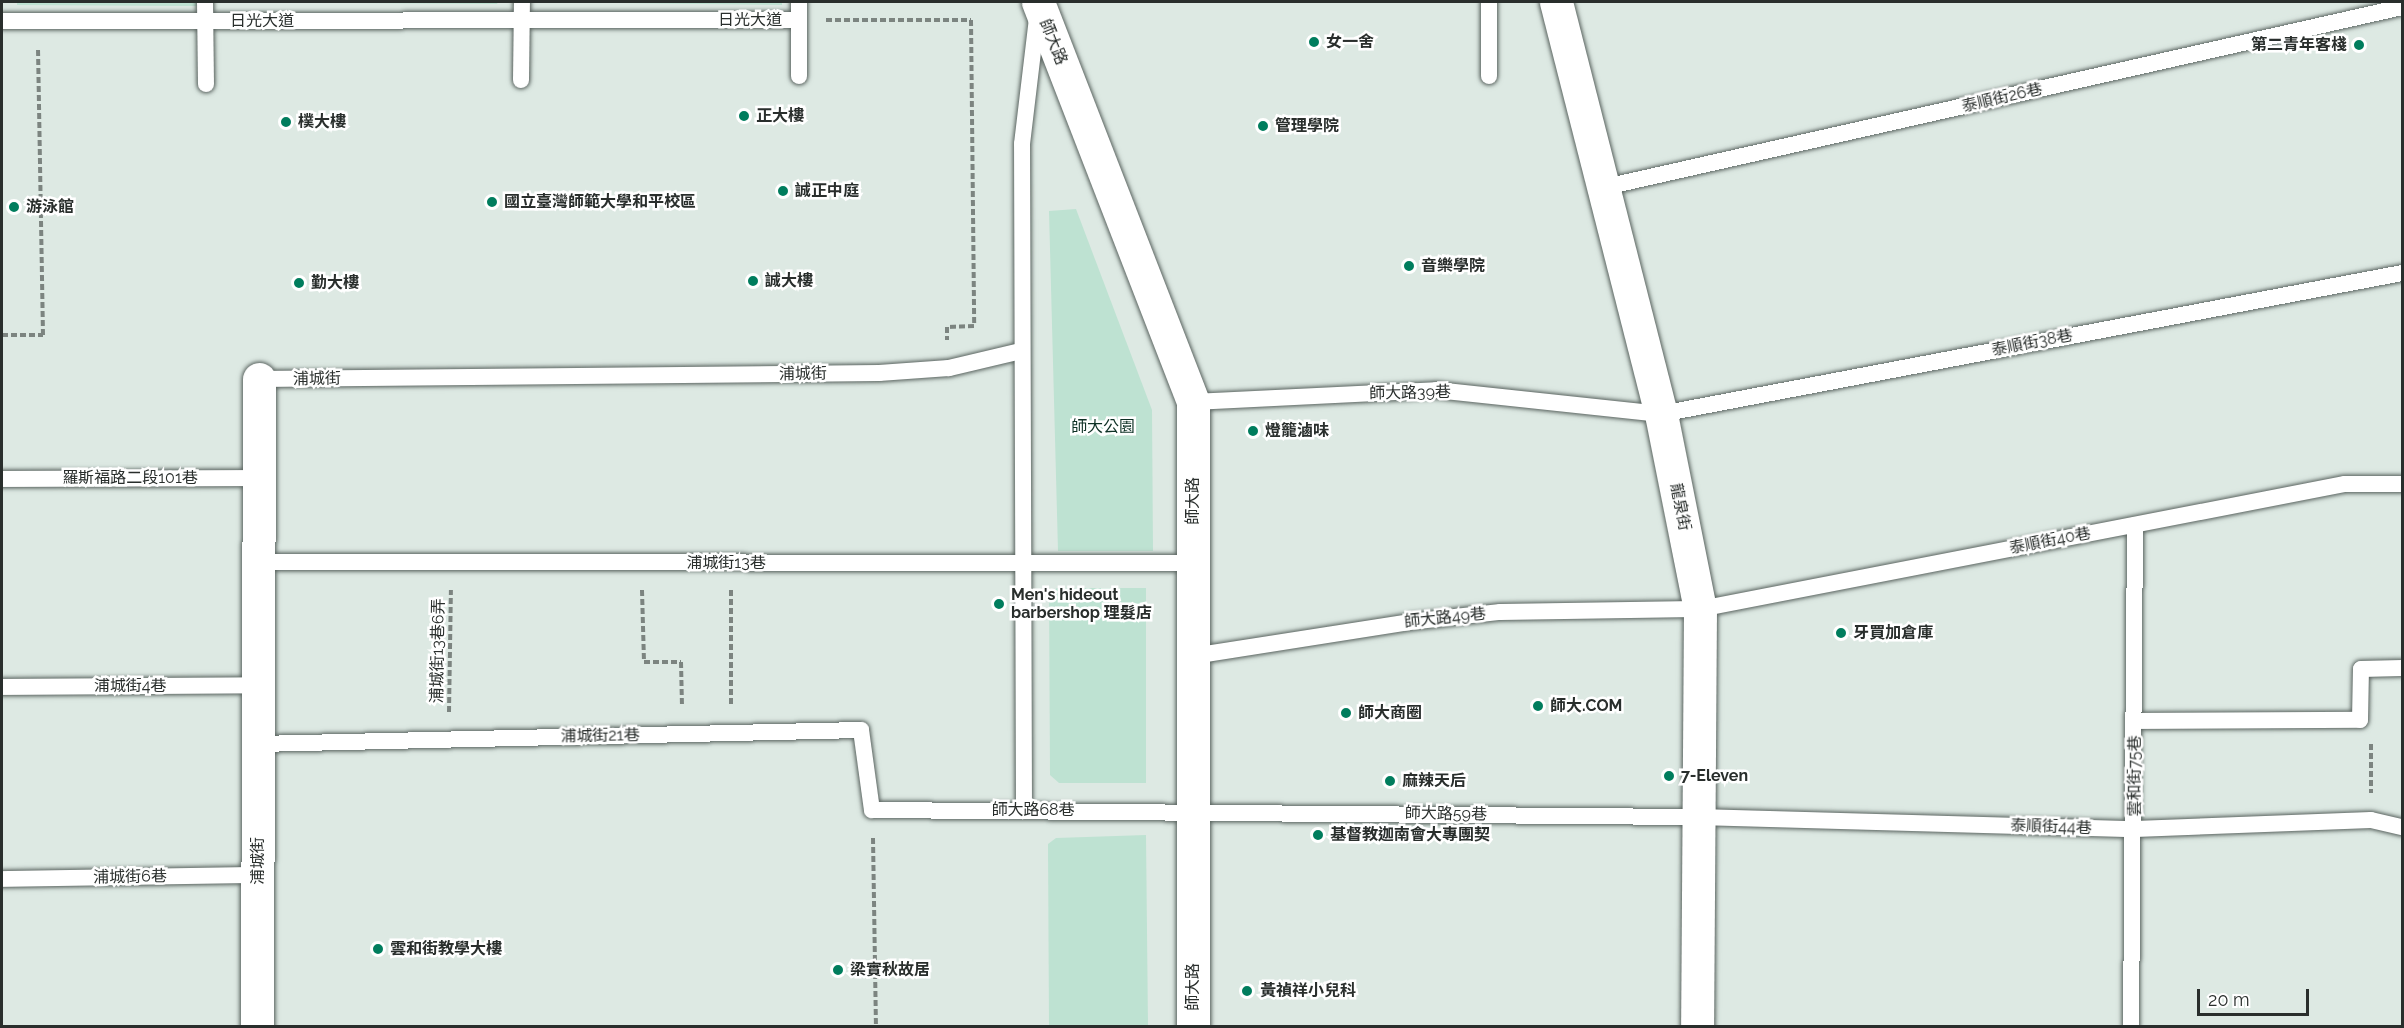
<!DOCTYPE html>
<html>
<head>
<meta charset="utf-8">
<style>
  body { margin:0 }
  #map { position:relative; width:2404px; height:1028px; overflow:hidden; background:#dde9e3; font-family:Raleway,"Noto Sans TC",sans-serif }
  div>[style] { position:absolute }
  .green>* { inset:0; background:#bee2d2 }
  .path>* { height:4px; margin-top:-2px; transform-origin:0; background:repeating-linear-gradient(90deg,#7c8480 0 6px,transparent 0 9px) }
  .roads { filter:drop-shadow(0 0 2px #5a6460) drop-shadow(0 0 2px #5a6460) }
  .lane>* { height:16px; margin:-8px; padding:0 8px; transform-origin:8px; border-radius:8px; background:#fff }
  .street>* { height:33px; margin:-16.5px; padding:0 16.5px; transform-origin:16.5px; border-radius:16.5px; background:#fff }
  .secondary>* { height:33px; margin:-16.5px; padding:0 16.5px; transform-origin:16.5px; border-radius:16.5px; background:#fff }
  .dots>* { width:16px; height:16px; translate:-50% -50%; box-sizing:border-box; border:3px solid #fff; border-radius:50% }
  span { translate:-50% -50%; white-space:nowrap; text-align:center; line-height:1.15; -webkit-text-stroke:5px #fff; paint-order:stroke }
  .street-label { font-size:16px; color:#292e2c }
  .poi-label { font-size:16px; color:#292e2c; font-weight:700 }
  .left { translate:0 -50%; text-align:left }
  .right { translate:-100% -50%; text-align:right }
  .park-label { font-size:16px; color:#0e3125 }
  .frame { position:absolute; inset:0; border:3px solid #292e2c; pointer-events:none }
  .scale { position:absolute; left:2197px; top:989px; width:112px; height:27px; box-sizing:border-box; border:3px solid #292e2c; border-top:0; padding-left:8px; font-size:18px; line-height:21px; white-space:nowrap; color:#292e2c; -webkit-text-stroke:4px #fff; paint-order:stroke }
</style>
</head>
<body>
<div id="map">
  <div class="green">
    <i style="clip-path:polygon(17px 2px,197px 2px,197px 6px,17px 5px)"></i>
    <i style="clip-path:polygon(223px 2px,498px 2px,497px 4px)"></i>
    <i style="clip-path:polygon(538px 2px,782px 2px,782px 5px)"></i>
    <i style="clip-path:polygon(1076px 209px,1152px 410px,1153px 551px,1058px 551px,1049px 211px)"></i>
    <i style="clip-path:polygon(1057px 588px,1146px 588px,1146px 783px,1059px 783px,1050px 775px,1049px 594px)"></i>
    <i style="clip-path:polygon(1146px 835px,1148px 1026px,1049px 1026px,1048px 844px,1056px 838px)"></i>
  </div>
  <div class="path">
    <i style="left:826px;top:20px;width:145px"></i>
    <i style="left:971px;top:20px;width:306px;rotate:89.4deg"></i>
    <i style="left:974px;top:326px;width:27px;rotate:178deg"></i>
    <i style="left:947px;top:327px;width:13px;rotate:90deg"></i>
    <i style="left:2px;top:335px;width:41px"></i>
    <i style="left:43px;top:335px;width:286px;rotate:-91deg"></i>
    <i style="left:642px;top:590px;width:72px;rotate:88.4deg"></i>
    <i style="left:644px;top:662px;width:37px"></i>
    <i style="left:681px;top:662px;width:45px;rotate:88.7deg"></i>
    <i style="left:731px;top:590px;width:116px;rotate:90deg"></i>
    <i style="left:449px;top:712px;width:122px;rotate:-89.1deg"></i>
    <i style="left:2371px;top:744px;width:49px;rotate:90deg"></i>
    <i style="left:873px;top:838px;width:188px;rotate:89.1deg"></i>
  </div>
  <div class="roads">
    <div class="lane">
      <i style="left:205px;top:2px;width:82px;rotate:89.3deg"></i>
      <i style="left:799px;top:2px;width:74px;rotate:90deg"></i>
      <i style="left:1489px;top:2px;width:74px;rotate:90deg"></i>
      <i style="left:2px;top:21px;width:797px;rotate:-0.07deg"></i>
      <i style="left:521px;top:80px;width:78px;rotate:-89.3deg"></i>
      <i style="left:1601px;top:188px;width:821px;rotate:-12.73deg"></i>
      <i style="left:259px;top:379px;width:620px;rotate:-0.55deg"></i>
      <i style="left:879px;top:373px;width:70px;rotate:-4.1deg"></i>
      <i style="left:949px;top:368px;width:74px;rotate:-13.3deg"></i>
      <i style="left:1193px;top:402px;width:243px;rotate:-2.8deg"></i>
      <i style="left:1436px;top:390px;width:226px;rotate:6.1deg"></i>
      <i style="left:1661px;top:414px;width:754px;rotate:-10.77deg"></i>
      <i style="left:2px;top:479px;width:256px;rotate:-0.2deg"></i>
      <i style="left:258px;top:562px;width:935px;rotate:0.06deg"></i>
      <i style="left:1193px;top:656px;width:219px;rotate:-8.9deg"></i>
      <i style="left:1409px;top:622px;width:92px;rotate:-6.3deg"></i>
      <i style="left:1500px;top:612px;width:200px;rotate:-0.9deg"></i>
      <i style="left:1700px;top:609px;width:657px;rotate:-10.97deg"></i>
      <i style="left:2345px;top:484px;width:57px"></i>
      <i style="left:2px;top:687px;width:256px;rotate:-0.4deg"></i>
      <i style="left:2135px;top:721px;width:225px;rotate:-0.3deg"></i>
      <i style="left:2360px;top:720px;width:51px;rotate:-88.9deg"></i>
      <i style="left:2361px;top:669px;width:41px;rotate:-1.4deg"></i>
      <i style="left:258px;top:744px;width:603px;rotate:-1.33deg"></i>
      <i style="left:861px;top:730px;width:81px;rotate:82.2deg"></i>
      <i style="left:872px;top:810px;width:826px;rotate:0.49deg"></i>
      <i style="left:1698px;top:817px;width:437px;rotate:1.6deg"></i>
      <i style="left:2135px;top:829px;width:236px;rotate:-2.2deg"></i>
      <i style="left:2371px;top:820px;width:32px;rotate:13deg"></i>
      <i style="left:1024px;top:810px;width:666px;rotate:-90.17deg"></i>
      <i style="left:1022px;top:144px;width:127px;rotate:-83.2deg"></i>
      <i style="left:2px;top:879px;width:256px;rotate:-0.9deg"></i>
      <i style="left:2131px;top:1026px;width:501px;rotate:-89.54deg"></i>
    </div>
    <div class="street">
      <i style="left:1556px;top:2px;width:425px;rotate:75.7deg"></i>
      <i style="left:1661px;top:414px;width:199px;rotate:78.7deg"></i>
      <i style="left:1700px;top:609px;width:417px;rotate:90.4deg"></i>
      <i style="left:257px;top:1026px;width:647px;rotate:-89.82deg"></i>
    </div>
    <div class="secondary">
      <i style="left:1038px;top:2px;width:429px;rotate:68.8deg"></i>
      <i style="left:1193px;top:402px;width:624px;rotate:90deg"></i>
    </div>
  </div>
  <div class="dots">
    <i style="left:1314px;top:42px;background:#007d5d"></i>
    <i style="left:2359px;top:45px;background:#007d5d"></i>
    <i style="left:744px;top:116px;background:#007d5d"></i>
    <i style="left:286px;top:122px;background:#007d5d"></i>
    <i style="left:1263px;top:126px;background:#007d5d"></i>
    <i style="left:783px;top:191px;background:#007d5d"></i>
    <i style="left:492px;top:202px;background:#007d5d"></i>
    <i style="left:14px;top:207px;background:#007d5d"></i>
    <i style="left:1409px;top:266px;background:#007d5d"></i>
    <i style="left:753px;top:281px;background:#007d5d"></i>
    <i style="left:299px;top:283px;background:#007d5d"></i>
    <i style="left:1253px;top:431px;background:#007d5d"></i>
    <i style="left:999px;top:604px;background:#007d5d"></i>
    <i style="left:1841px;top:633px;background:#007d5d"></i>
    <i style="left:1538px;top:706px;background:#007d5d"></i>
    <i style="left:1346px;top:713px;background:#007d5d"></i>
    <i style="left:1669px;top:776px;background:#007d5d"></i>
    <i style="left:1390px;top:781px;background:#007d5d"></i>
    <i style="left:1318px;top:835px;background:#007d5d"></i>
    <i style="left:378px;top:949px;background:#007d5d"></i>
    <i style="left:838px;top:970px;background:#007d5d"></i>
    <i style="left:1247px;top:991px;background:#007d5d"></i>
  </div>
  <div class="street-label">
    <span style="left:750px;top:20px">日光大道</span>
    <span style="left:262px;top:21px">日光大道</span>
    <span style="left:1053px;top:42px;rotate:68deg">師大路</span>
    <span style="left:2002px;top:98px;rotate:-13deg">泰順街26巷</span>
    <span style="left:2032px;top:343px;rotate:-11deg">泰順街38巷</span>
    <span style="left:803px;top:374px;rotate:-1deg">浦城街</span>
    <span style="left:317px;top:379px;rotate:-1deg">浦城街</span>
    <span style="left:1410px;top:393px;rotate:-1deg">師大路39巷</span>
    <span style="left:130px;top:478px">羅斯福路二段101巷</span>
    <span style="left:1193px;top:501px;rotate:-90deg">師大路</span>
    <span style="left:1680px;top:507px;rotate:79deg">龍泉街</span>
    <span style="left:2050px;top:541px;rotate:-11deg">泰順街40巷</span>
    <span style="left:726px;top:563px">浦城街13巷</span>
    <span style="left:1445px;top:618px;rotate:-6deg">師大路49巷</span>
    <span style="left:438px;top:651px;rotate:-89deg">浦城街13巷6弄</span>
    <span style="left:130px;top:686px">浦城街4巷</span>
    <span style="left:600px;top:736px;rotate:-1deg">浦城街21巷</span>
    <span style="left:2135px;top:776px;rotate:-90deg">雲和街75巷</span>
    <span style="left:1033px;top:810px">師大路68巷</span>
    <span style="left:1446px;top:814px;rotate:1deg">師大路59巷</span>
    <span style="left:2051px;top:827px;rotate:2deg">泰順街44巷</span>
    <span style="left:258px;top:861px;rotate:-90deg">浦城街</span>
    <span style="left:130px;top:877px;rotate:-1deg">浦城街6巷</span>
    <span style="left:1193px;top:987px;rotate:-90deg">師大路</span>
  </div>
  <div class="poi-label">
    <span class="left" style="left:1326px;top:42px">女一舍</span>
    <span class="right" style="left:2347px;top:45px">第二青年客棧</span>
    <span class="left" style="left:756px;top:116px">正大樓</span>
    <span class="left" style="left:298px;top:122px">樸大樓</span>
    <span class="left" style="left:1275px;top:126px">管理學院</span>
    <span class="left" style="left:795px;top:191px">誠正中庭</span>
    <span class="left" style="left:504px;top:202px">國立臺灣師範大學和平校區</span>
    <span class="left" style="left:26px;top:207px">游泳館</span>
    <span class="left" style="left:1421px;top:266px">音樂學院</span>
    <span class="left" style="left:765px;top:281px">誠大樓</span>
    <span class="left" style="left:311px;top:283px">勤大樓</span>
    <span class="left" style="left:1265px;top:431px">燈籠滷味</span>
    <span class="left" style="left:1011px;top:604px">Men's hideout<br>barbershop 理髮店</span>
    <span class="left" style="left:1853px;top:633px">牙買加倉庫</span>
    <span class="left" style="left:1550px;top:706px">師大.COM</span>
    <span class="left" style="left:1358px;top:713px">師大商圈</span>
    <span class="left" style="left:1681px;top:776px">7-Eleven</span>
    <span class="left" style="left:1402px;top:781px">麻辣天后</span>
    <span class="left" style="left:1330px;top:835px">基督教迦南會大專團契</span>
    <span class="left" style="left:390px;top:949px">雲和街教學大樓</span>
    <span class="left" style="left:850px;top:970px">梁實秋故居</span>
    <span class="left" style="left:1260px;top:991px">黃禎祥小兒科</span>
  </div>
  <div class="park-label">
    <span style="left:1103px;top:427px">師大公園</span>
  </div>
  <div class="frame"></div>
  <div class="scale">20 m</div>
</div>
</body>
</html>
